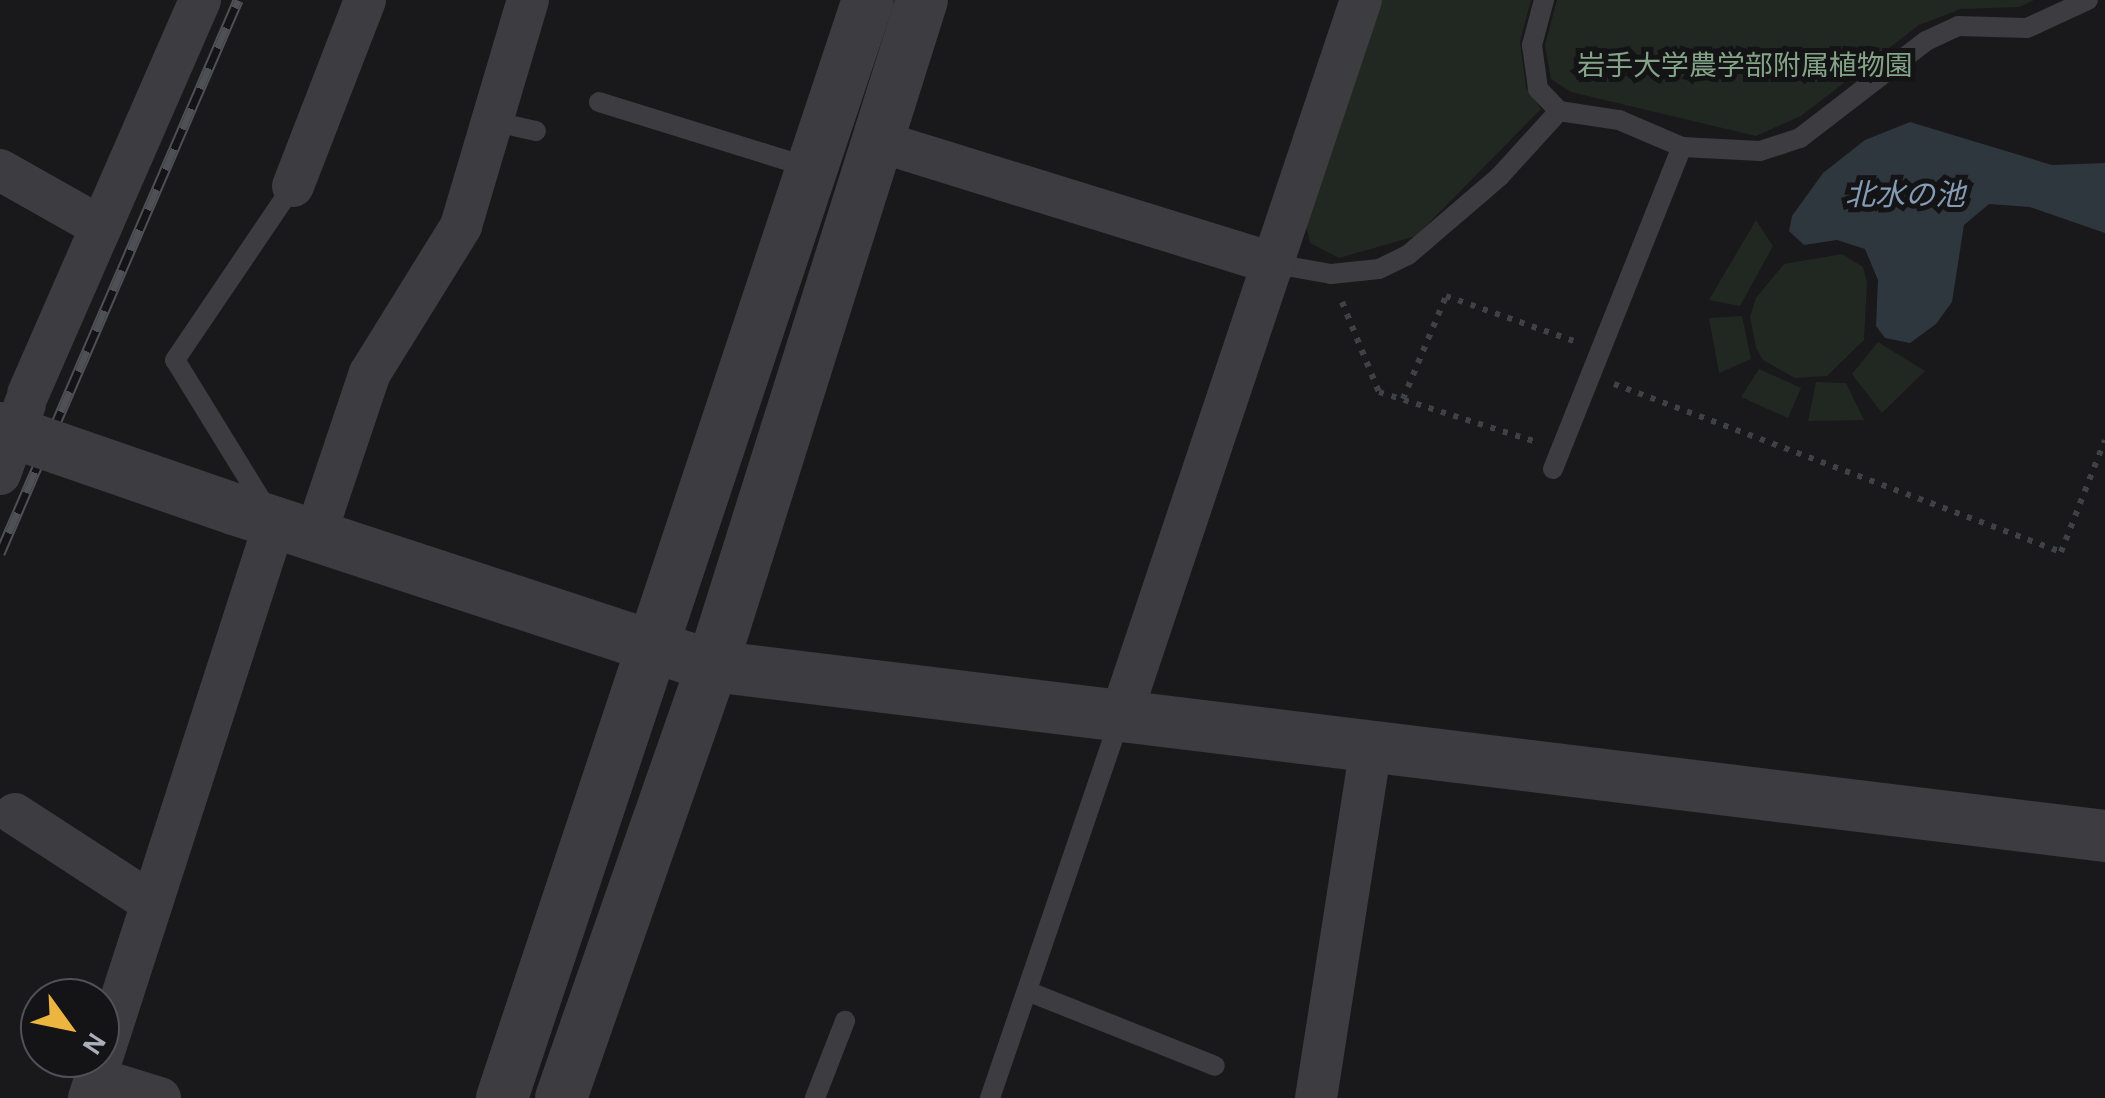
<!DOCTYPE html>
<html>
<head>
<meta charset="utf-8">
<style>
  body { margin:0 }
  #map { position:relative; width:2105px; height:1098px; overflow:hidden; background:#19181b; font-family:"Alegreya Sans","Noto Sans JP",sans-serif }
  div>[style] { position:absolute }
  .green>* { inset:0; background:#212822 }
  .water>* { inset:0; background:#2f373e }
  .path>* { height:6px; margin-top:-3px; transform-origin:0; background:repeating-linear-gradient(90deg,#404146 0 5px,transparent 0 13px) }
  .service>* { height:20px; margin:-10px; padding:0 10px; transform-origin:10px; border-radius:10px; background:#3c3c41 }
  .minor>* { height:42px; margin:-21px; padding:0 21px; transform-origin:21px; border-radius:21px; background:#3c3c41 }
  .tertiary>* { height:52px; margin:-26px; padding:0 26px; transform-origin:26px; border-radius:26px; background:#3c3c41 }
  .rail>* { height:11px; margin-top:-5.5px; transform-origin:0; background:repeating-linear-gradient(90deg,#141316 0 22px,#4f5056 0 44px); box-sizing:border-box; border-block:2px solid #4f5056 }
  .tertiary-bridge>* { height:52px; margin:-26px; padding:0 26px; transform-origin:26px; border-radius:26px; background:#3c3c41 }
  span { translate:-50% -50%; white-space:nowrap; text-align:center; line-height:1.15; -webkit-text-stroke:10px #141316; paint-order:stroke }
  .park-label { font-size:28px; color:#83a486 }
  .water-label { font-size:30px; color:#849cb3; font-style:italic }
  .north { position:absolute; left:20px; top:978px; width:100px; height:100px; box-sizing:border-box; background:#141316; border:2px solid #505158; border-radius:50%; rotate:123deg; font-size:28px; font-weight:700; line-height:40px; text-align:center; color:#abafba }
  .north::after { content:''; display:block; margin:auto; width:35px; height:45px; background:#ebb540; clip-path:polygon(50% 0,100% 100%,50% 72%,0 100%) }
</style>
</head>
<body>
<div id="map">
  <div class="green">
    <i style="clip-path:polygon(1377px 0,1531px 0,1520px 42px,1526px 87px,1541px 109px,1416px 236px,1339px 258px,1310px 243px,1305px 220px)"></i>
    <i style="clip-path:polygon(1557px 0,2034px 0,2019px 7px,1961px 9px,1919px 25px,1801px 116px,1756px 136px,1571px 92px,1551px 79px,1545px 45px)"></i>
    <i style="clip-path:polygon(1756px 220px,1773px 246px,1740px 306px,1709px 300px)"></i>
    <i style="clip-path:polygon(1842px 254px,1863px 267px,1867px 282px,1864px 340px,1827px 376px,1795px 378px,1763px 360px,1756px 348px,1750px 317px,1756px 298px,1784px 264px)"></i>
    <i style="clip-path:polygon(1742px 316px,1751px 359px,1719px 373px,1709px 318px)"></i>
    <i style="clip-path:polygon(1878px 342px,1925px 371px,1882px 413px,1852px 374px)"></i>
    <i style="clip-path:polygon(1759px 369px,1801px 388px,1788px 418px,1741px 397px)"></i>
    <i style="clip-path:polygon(1816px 382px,1846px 383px,1864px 420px,1808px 421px)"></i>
  </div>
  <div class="water">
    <i style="clip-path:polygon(1910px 122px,2052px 165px,2105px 163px,2105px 233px,2030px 207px,1989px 204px,1964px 225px,1952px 302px,1936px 324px,1910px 343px,1885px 338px,1876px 326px,1878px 280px,1865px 249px,1837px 240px,1804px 245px,1789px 231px,1792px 216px,1823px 173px,1865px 140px)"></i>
  </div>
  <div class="path">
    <i style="left:1342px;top:302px;width:97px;rotate:67.7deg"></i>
    <i style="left:1379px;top:392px;width:166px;rotate:17.6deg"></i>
    <i style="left:1614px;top:384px;width:478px;rotate:20.6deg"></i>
    <i style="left:2061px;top:552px;width:120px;rotate:-68.6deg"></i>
    <i style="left:1403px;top:399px;width:112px;rotate:-67.3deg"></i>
    <i style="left:1446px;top:296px;width:136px;rotate:19.4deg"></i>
  </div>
  <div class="service">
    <i style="left:1544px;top:0;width:47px;rotate:104.9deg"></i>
    <i style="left:1532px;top:45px;width:44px;rotate:82.2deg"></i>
    <i style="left:1538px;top:89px;width:30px;rotate:46deg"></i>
    <i style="left:599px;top:102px;width:222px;rotate:17.3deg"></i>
    <i style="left:492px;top:121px;width:45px;rotate:12.8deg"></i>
    <i style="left:1275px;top:264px;width:57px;rotate:10.1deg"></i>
    <i style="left:1331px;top:274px;width:48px;rotate:-5.9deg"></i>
    <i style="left:1379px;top:269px;width:32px;rotate:-26deg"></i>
    <i style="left:1408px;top:255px;width:120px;rotate:-40.6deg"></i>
    <i style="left:1499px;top:177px;width:89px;rotate:-47.7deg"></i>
    <i style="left:1559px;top:111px;width:61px;rotate:8.5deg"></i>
    <i style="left:1619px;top:120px;width:69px;rotate:23.2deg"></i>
    <i style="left:1682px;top:147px;width:78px;rotate:2.9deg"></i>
    <i style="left:1760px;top:151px;width:42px;rotate:-18deg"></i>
    <i style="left:1800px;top:138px;width:159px;rotate:-37.6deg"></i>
    <i style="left:1926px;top:41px;width:35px;rotate:-25deg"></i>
    <i style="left:1958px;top:26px;width:69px;rotate:1.7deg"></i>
    <i style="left:2027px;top:28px;width:67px;rotate:-24.7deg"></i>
    <i style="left:1553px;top:469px;width:347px;rotate:-68.2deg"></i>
    <i style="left:268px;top:511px;width:177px;rotate:-121.6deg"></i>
    <i style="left:175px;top:360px;width:210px;rotate:-55.9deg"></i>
    <i style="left:1027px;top:991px;width:202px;rotate:21.7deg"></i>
    <i style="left:815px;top:1098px;width:83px;rotate:-68.7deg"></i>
    <i style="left:990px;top:1098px;width:402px;rotate:-71.1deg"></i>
  </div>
  <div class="minor">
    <i style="left:881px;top:142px;width:412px;rotate:17.2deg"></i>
    <i style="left:0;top:170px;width:116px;rotate:29.4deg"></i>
    <i style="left:293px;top:186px;width:199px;rotate:-68.8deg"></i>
    <i style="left:28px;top:394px;width:430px;rotate:-66.4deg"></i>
    <i style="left:0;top:474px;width:74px;rotate:-70.3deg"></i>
    <i style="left:315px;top:536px;width:172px;rotate:-71.4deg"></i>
    <i style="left:370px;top:373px;width:173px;rotate:-58.2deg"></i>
    <i style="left:461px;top:226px;width:236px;rotate:-73.5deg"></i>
    <i style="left:1120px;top:718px;width:757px;rotate:-71.45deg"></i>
    <i style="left:15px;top:814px;width:163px;rotate:33deg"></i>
    <i style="left:95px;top:1078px;width:68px;rotate:17.1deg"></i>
    <i style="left:89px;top:1098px;width:605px;rotate:-72.1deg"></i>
    <i style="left:1316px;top:1098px;width:355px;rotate:-81.1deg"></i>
  </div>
  <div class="tertiary">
    <i style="left:234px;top:509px;width:503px;rotate:18.18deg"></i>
    <i style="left:712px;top:666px;width:1403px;rotate:6.96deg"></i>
    <i style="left:502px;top:1098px;width:1157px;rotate:-71.57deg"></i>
    <i style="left:561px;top:1098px;width:458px;rotate:-70.7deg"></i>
    <i style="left:712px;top:666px;width:698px;rotate:-72.5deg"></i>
  </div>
  <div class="rail">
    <i style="left:0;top:553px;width:602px;rotate:-66.71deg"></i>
  </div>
  <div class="tertiary-bridge">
    <i style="left:0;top:428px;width:248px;rotate:19.1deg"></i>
  </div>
  <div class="park-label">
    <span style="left:1745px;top:67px">岩手大学農学部附属植物園</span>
  </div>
  <div class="water-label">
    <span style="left:1905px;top:196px">北水の池</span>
  </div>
  <div class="north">N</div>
</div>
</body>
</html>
